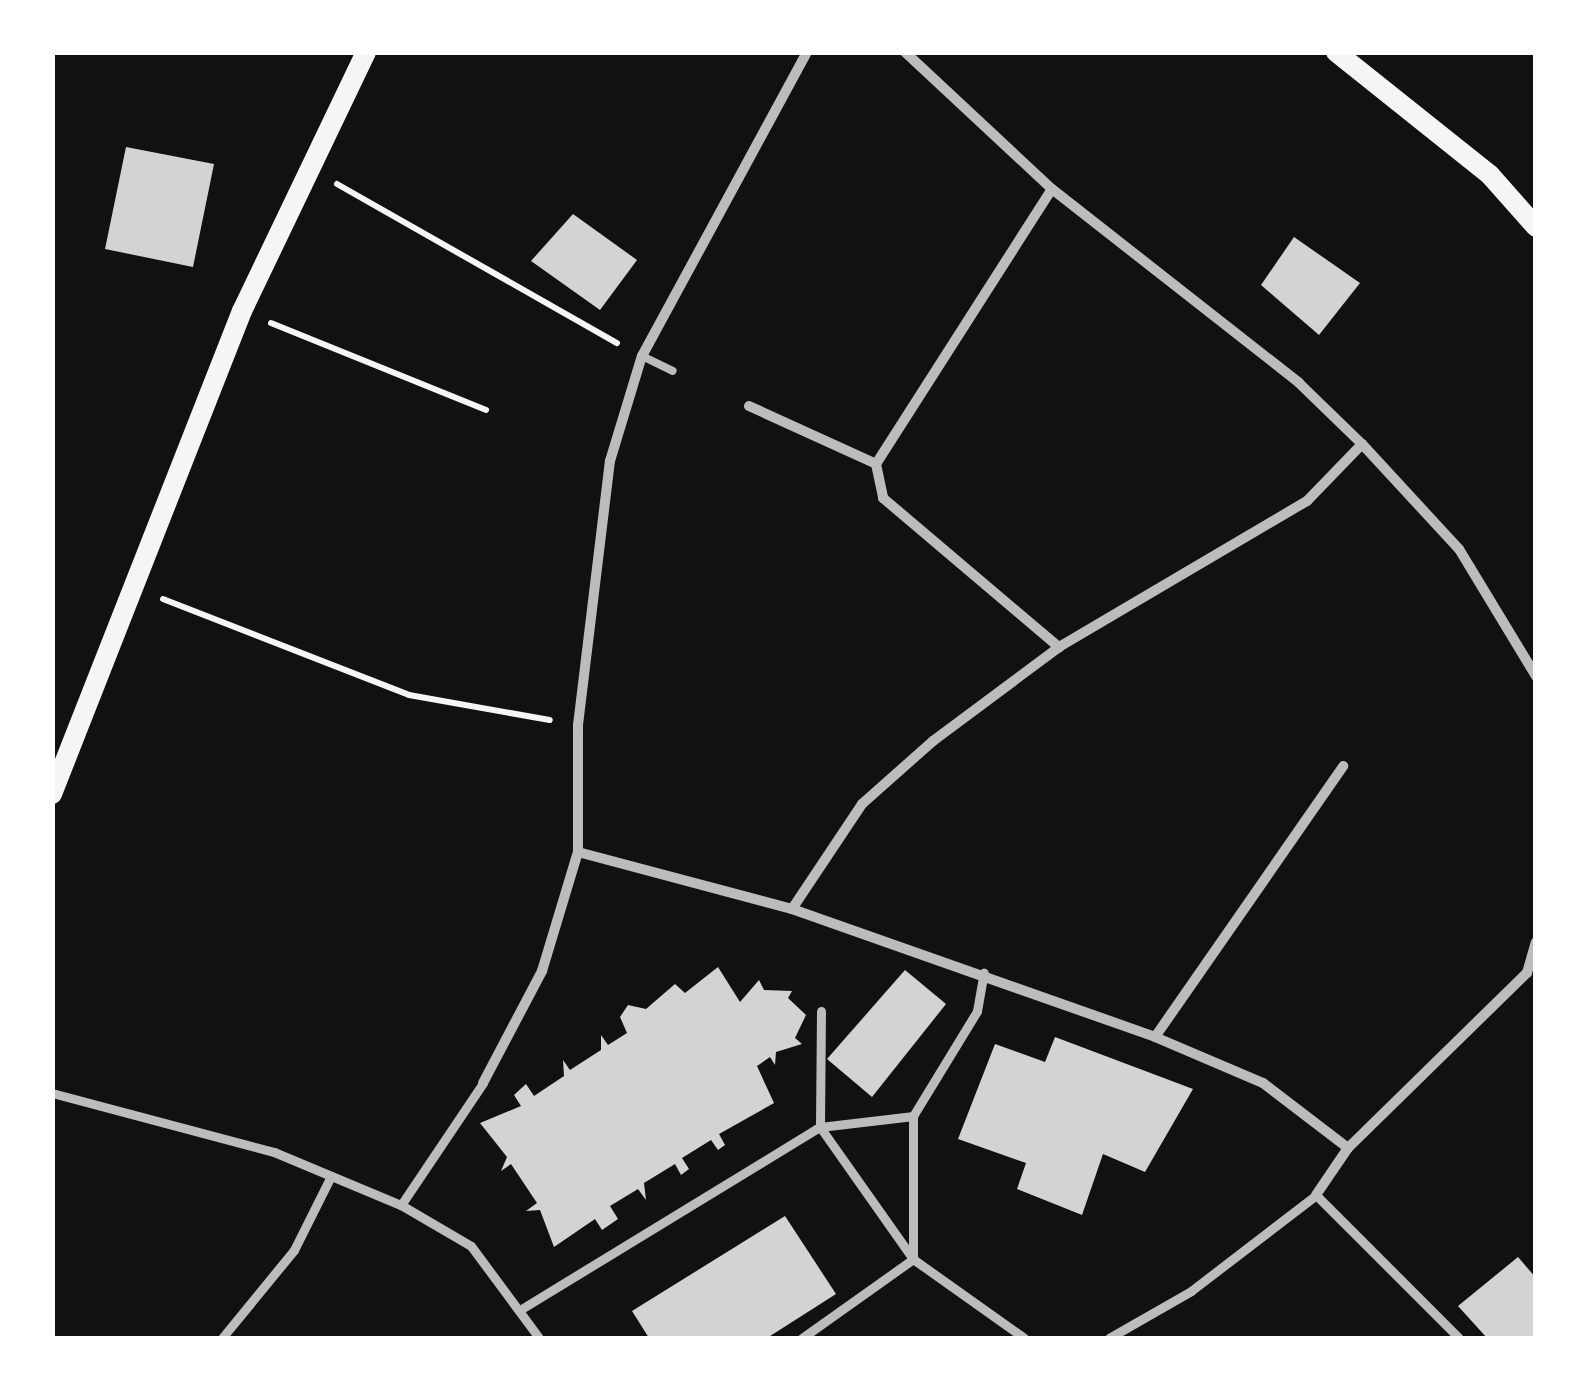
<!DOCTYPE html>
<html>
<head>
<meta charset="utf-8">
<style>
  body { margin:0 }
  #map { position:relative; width:1588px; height:1391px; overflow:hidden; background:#111; font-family:Ubuntu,sans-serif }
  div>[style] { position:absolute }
  .building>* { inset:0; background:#d3d3d3 }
  .path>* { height:6px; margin:-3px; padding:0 3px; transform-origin:3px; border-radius:3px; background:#f5f5f5 }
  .service>* { height:8px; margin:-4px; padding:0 4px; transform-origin:4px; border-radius:4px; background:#bcbcbc }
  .pedestrian>* { height:9px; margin:-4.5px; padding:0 4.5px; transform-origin:4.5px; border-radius:4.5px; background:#bcbcbc }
  .minor>* { height:10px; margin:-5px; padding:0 5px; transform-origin:5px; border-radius:5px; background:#bcbcbc }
  .secondary>* { height:20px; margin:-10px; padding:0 10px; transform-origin:10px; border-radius:10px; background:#f5f5f5 }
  span { translate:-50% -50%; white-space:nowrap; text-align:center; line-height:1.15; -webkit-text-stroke:8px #fff; paint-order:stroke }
  .frame { position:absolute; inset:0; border:55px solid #fff; pointer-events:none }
</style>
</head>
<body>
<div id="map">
  <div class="building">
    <i style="clip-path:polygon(126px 147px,214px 164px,193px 267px,105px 249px)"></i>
    <i style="clip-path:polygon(573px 214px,637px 260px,600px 310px,531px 261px)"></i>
    <i style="clip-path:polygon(1294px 237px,1360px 283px,1319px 335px,1261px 285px)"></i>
    <i style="clip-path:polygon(718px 967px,740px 1002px,759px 980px,764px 990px,792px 991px,788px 998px,806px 1015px,795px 1038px,802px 1044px,776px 1052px,775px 1065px,770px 1057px,757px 1066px,774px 1103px,719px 1134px,725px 1145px,718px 1150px,711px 1140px,682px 1158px,689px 1169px,681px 1175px,675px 1164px,644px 1183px,646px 1200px,638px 1189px,610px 1206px,618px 1219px,602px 1230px,595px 1219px,554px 1247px,540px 1210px,526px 1211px,537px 1203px,511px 1164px,501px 1171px,507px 1157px,480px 1123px,521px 1106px,514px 1095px,526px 1084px,534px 1096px,564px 1076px,563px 1060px,570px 1070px,601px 1050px,601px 1035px,608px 1045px,627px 1033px,620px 1017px,628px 1005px,646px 1009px,675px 984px,685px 993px)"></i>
    <i style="clip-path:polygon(905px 970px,946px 1004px,872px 1097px,827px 1059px)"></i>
    <i style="clip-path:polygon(1055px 1037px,1193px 1089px,1145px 1172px,1103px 1154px,1082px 1215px,1017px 1189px,1026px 1163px,958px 1139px,995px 1044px,1045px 1062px)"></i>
    <i style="clip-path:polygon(785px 1216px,836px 1294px,767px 1338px,649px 1338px,632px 1311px)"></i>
    <i style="clip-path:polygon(1518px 1257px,1536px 1278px,1536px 1338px,1487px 1338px,1458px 1306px)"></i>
  </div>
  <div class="path">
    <i style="left:337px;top:184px;width:322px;rotate:29.6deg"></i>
    <i style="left:271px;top:323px;width:232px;rotate:22deg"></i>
    <i style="left:163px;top:599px;width:264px;rotate:21.3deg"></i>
    <i style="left:409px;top:695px;width:143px;rotate:10.1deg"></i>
  </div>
  <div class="service">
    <i style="left:642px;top:356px;width:34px;rotate:26deg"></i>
  </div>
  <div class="pedestrian">
    <i style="left:821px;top:1011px;width:116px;rotate:90.5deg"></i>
    <i style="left:820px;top:1127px;width:161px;rotate:54.8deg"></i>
    <i style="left:913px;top:1259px;width:136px;rotate:35.4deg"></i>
    <i style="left:52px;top:1093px;width:230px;rotate:14.9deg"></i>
    <i style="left:274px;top:1152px;width:138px;rotate:22.7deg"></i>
    <i style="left:401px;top:1205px;width:81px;rotate:30.4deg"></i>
    <i style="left:471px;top:1246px;width:114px;rotate:53.5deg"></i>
    <i style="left:401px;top:1205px;width:147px;rotate:-56.1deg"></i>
    <i style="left:523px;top:1308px;width:348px;rotate:-31.4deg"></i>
    <i style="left:820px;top:1127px;width:94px;rotate:-6.7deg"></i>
    <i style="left:222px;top:1338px;width:114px;rotate:-50.7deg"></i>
    <i style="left:294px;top:1250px;width:83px;rotate:-63.4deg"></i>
    <i style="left:802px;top:1338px;width:136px;rotate:-35.4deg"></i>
    <i style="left:913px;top:1259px;width:143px;rotate:-90deg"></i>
    <i style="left:913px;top:1116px;width:123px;rotate:-58.6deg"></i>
    <i style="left:977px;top:1011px;width:39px;rotate:-80deg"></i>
    <i style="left:1109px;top:1338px;width:95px;rotate:-29.8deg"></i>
    <i style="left:1191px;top:1291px;width:158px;rotate:-37.5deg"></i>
    <i style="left:1316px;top:1195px;width:202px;rotate:45deg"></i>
  </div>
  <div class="minor">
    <i style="left:905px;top:52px;width:201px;rotate:43deg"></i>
    <i style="left:1052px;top:189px;width:314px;rotate:38.1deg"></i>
    <i style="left:1299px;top:383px;width:88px;rotate:44.1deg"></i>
    <i style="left:1362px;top:444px;width:143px;rotate:47.3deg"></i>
    <i style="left:1459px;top:549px;width:149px;rotate:58.8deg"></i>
    <i style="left:749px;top:406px;width:140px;rotate:24.5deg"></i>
    <i style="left:876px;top:464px;width:35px;rotate:78deg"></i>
    <i style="left:883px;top:498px;width:231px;rotate:40.3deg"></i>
    <i style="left:876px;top:464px;width:326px;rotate:-57.4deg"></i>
    <i style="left:578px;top:852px;width:221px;rotate:14.9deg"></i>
    <i style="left:792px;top:909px;width:385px;rotate:19.4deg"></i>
    <i style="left:1155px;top:1037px;width:117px;rotate:23.1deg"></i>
    <i style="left:1263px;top:1083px;width:107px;rotate:37.4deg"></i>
    <i style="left:792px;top:909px;width:126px;rotate:-56.3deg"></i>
    <i style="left:862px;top:804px;width:95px;rotate:-41.6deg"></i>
    <i style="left:933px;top:741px;width:157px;rotate:-36.7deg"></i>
    <i style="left:1059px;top:647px;width:288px;rotate:-30.5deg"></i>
    <i style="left:1307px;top:501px;width:79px;rotate:-46deg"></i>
    <i style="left:1527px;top:973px;width:32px;rotate:-74deg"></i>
    <i style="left:1155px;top:1037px;width:330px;rotate:-55.2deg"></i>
    <i style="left:483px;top:1083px;width:127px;rotate:-62.2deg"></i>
    <i style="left:542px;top:971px;width:124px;rotate:-73.2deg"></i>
    <i style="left:578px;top:852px;width:127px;rotate:-90deg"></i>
    <i style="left:578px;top:725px;width:266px;rotate:-83.1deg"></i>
    <i style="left:610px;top:461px;width:110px;rotate:-73.1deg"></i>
    <i style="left:642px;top:356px;width:346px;rotate:-61.5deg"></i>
    <i style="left:1316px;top:1195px;width:57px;rotate:-55.8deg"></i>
    <i style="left:1348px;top:1148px;width:250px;rotate:-44.4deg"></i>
  </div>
  <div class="secondary">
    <i style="left:1336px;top:52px;width:197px;rotate:38.6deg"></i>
    <i style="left:1490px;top:175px;width:69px;rotate:48.5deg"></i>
    <i style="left:52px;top:794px;width:519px;rotate:-68.53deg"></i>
    <i style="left:242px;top:311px;width:287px;rotate:-64.4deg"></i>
  </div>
  <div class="frame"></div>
</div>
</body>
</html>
